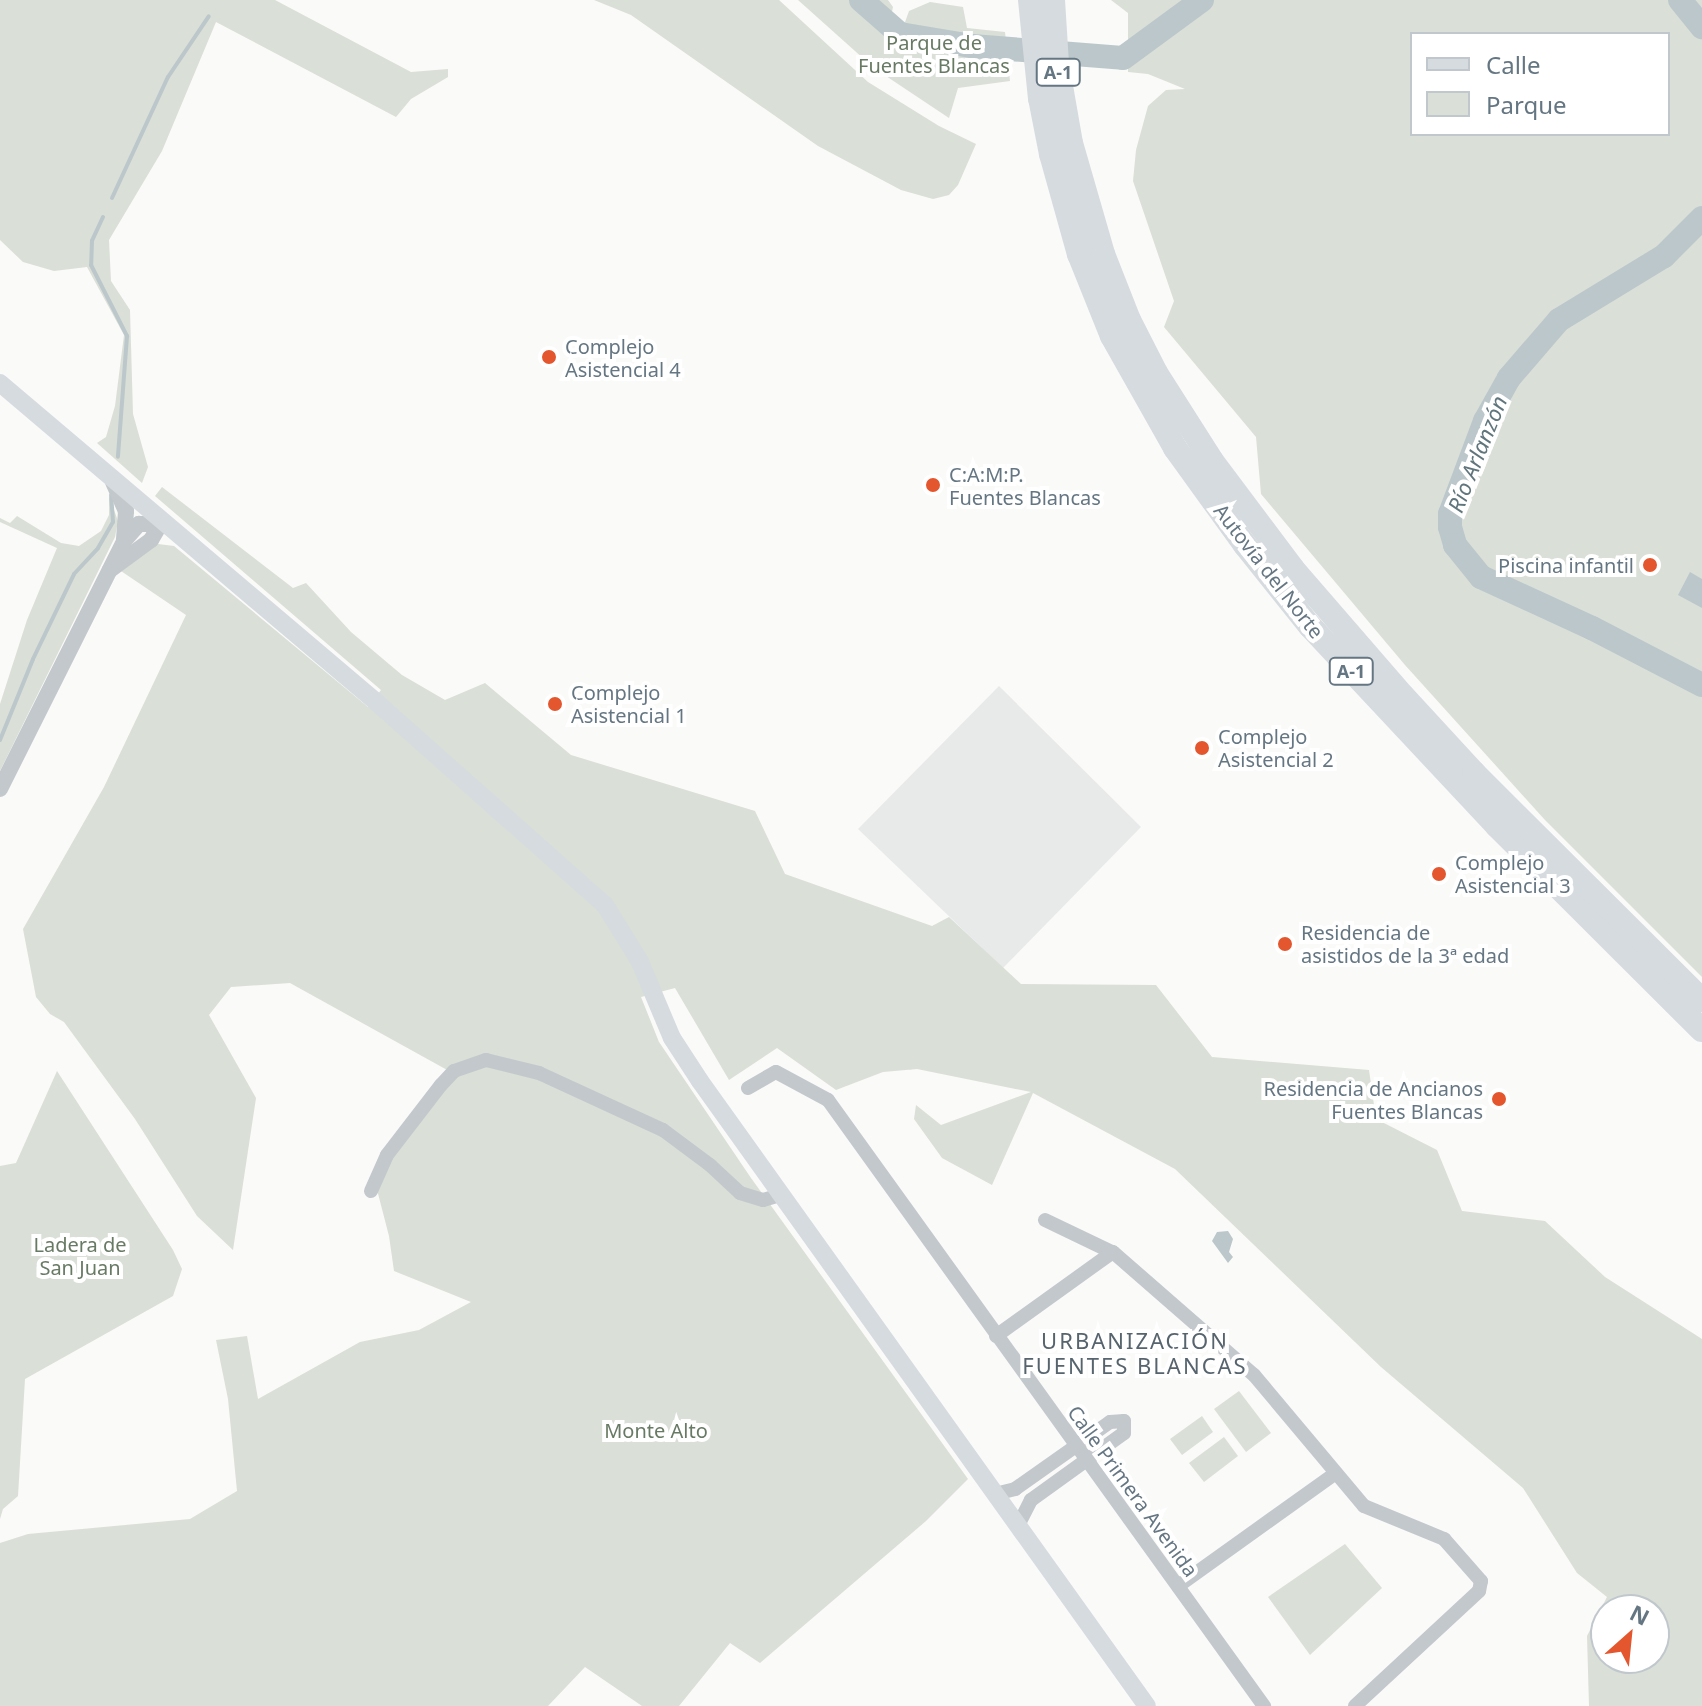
<!DOCTYPE html>
<html>
<head>
<meta charset="utf-8">
<style>
  body { margin:0 }
  #map { position:relative; width:1702px; height:1706px; overflow:hidden; background:#fafaf8; font-family:"Noto Sans",sans-serif }
  div>[style] { position:absolute }
  .built>* { inset:0; background:#e8e9e9 }
  .green>* { inset:0; background:#dadfd7 }
  .water>* { inset:0; background:#bbc7cb }
  .stream>* { height:4px; margin:-2px; padding:0 2px; transform-origin:2px; border-radius:2px; background:#bbc7cb }
  .river>* { height:24px; margin:-12px; padding:0 12px; transform-origin:12px; border-radius:12px; background:#bbc7cb }
  .minor>* { height:14px; margin:-7px; padding:0 7px; transform-origin:7px; border-radius:7px; background:#c3c8cc }
  .tertiary>* { height:16px; margin:-8px; padding:0 8px; transform-origin:8px; border-radius:8px; background:#c3c8cc }
  .secondary>* { height:18px; margin:-9px; padding:0 9px; transform-origin:9px; border-radius:9px; background:#d6dbdf }
  .motorway>* { height:24px; margin:-12px; padding:0 12px; transform-origin:12px; border-radius:12px; background:#d6dbdf }
  .dots>* { width:22px; height:22px; translate:-50% -50%; box-sizing:border-box; border:4px solid #fff; border-radius:50% }
  span { translate:-50% -50%; white-space:nowrap; text-align:center; line-height:1.15; -webkit-text-stroke:8px #fff; paint-order:stroke }
  .shield-label span { padding:2px 6px; background:#fff; border:2px solid; border-radius:6px; -webkit-text-stroke-width:0 }
  .shield-label { font-size:18px; color:#657683; font-weight:700 }
  .park-label { font-size:20px; color:#687a64 }
  .poi-label { font-size:20px; color:#657683 }
  .left { translate:0 -50%; text-align:left }
  .right { translate:-100% -50%; text-align:right }
  .street-label { font-size:20px; color:#657683 }
  .water-label { font-size:22px; color:#60757c; font-style:italic }
  .neighbourhood-label { font-size:22px; color:#57646e; letter-spacing:2px }
  .legend { position:absolute; left:1410px; top:32px; width:260px; height:104px; box-sizing:border-box; background:#fff; border:2px solid #c1c8cd; margin:0; padding:10px 14px; list-style:none; font-size:24px; color:#657683 }
  .legend li { display:flex; align-items:center; gap:16px; height:40px }
  .legend b { width:40px; border:2px solid #c1c8cd }
  .north { position:absolute; left:1590px; top:1594px; width:80px; height:80px; box-sizing:border-box; background:#fff; border:2px solid #c1c8cd; border-radius:50%; rotate:27deg; font-size:22px; font-weight:700; line-height:32px; text-align:center; color:#657683 }
  .north::after { content:''; display:block; margin:auto; width:28px; height:36px; background:#e4572e; clip-path:polygon(50% 0,100% 100%,50% 72%,0 100%) }
</style>
</head>
<body>
<div id="map">
  <div class="built">
    <i style="clip-path:polygon(999px 686px,1141px 827px,1003px 968px,858px 829px)"></i>
  </div>
  <div class="green">
    <i style="clip-path:polygon(0 0,275px 0,411px 72px,448px 69px,448px 77px,411px 99px,396px 117px,216px 22px,162px 151px,109px 240px,111px 281px,130px 310px,133px 414px,148px 467px,142px 483px,97px 443px,106px 437px,115px 406px,124px 335px,87px 267px,54px 271px,23px 262px,0 240px)"></i>
    <i style="clip-path:polygon(594px 0,779px 0,868px 82px,939px 126px,976px 144px,958px 185px,949px 195px,933px 199px,901px 190px,818px 146px,631px 15px)"></i>
    <i style="clip-path:polygon(798px 0,888px 0,893px 7px,890px 21px,904px 25px,909px 11px,930px 2px,963px 7px,967px 28px,1005px 32px,1010px 81px,958px 88px,949px 118px,874px 68px)"></i>
    <i style="clip-path:polygon(evenodd,1111px 0,1702px 0,1702px 977px,1545px 820px,1405px 665px,1261px 494px,1256px 437px,1164px 327px,1174px 301px,1133px 181px,1136px 150px,1148px 106px,1166px 90px,1185px 89px,1148px 74px,1128px 72px,1128px 13px,1111px 0,1412px 34px,1668px 34px,1668px 134px,1412px 134px,1412px 34px)"></i>
    <i style="clip-path:polygon(evenodd,162px 487px,293px 588px,306px 583px,351px 632px,402px 675px,445px 700px,485px 683px,571px 755px,755px 811px,785px 874px,932px 926px,949px 917px,1021px 984px,1156px 985px,1212px 1057px,1369px 1070px,1376px 1119px,1437px 1150px,1462px 1211px,1545px 1221px,1605px 1277px,1702px 1339px,1702px 1706px,1589px 1706px,1587px 1636px,1607px 1597px,1577px 1573px,1523px 1488px,1381px 1367px,1175px 1169px,1033px 1093px,992px 1185px,942px 1158px,914px 1119px,916px 1105px,941px 1125px,1031px 1092px,917px 1069px,883px 1072px,836px 1090px,777px 1048px,729px 1080px,675px 988px,641px 997px,659px 1042px,751px 1178px,968px 1479px,926px 1521px,760px 1663px,730px 1643px,679px 1706px,642px 1706px,585px 1667px,548px 1706px,0 1706px,0 1543px,28px 1534px,190px 1519px,237px 1491px,228px 1399px,216px 1340px,247px 1336px,258px 1399px,360px 1342px,419px 1330px,471px 1302px,394px 1271px,389px 1236px,375px 1182px,449px 1071px,290px 983px,231px 987px,209px 1015px,256px 1098px,233px 1250px,197px 1216px,135px 1119px,64px 1022px,50px 1014px,36px 997px,23px 929px,104px 787px,186px 615px,121px 571px,158px 544px,174px 546px,368px 707px,381px 690px,155px 496px,162px 487px,1606px 1610px,1654px 1610px,1654px 1658px,1606px 1658px,1606px 1610px)"></i>
    <i style="clip-path:polygon(109px 496px,118px 521px,115px 537px,0 771px,0 704px,27px 620px,57px 548px,0 522px,0 518px,10px 523px,17px 516px,61px 543px,79px 546px,101px 531px,109px 515px)"></i>
    <i style="clip-path:polygon(57px 1071px,173px 1250px,182px 1269px,173px 1296px,25px 1379px,18px 1496px,3px 1509px,0 1519px,0 1166px,16px 1163px)"></i>
    <i style="clip-path:polygon(1239px 1391px,1271px 1433px,1246px 1452px,1214px 1409px)"></i>
    <i style="clip-path:polygon(1202px 1416px,1213px 1432px,1182px 1455px,1170px 1439px)"></i>
    <i style="clip-path:polygon(1224px 1437px,1238px 1456px,1204px 1482px,1189px 1463px)"></i>
    <i style="clip-path:polygon(1345px 1544px,1382px 1588px,1310px 1655px,1268px 1597px)"></i>
  </div>
  <div class="water">
    <i style="clip-path:polygon(1690px 572px,1702px 579px,1702px 608px,1678px 595px)"></i>
    <i style="clip-path:polygon(1228px 1231px,1233px 1239px,1229px 1252px,1233px 1257px,1228px 1263px,1212px 1241px,1217px 1232px)"></i>
  </div>
  <div class="stream">
    <i style="left:112px;top:198px;width:133px;rotate:-65.2deg"></i>
    <i style="left:168px;top:77px;width:73px;rotate:-56.1deg"></i>
    <i style="left:103px;top:217px;width:26px;rotate:115deg"></i>
    <i style="left:92px;top:241px;width:24px;rotate:92deg"></i>
    <i style="left:91px;top:265px;width:80px;rotate:63.1deg"></i>
    <i style="left:127px;top:336px;width:121px;rotate:94.3deg"></i>
    <i style="left:0;top:740px;width:87px;rotate:-67.8deg"></i>
    <i style="left:33px;top:659px;width:94px;rotate:-64.2deg"></i>
    <i style="left:74px;top:574px;width:35px;rotate:-47deg"></i>
    <i style="left:98px;top:548px;width:30px;rotate:-60deg"></i>
    <i style="left:113px;top:522px;width:27px;rotate:-94deg"></i>
  </div>
  <div class="river">
    <i style="left:861px;top:0;width:52px;rotate:41.1deg"></i>
    <i style="left:900px;top:34px;width:73px;rotate:9.5deg"></i>
    <i style="left:972px;top:46px;width:151px;rotate:4.5deg"></i>
    <i style="left:1123px;top:58px;width:98px;rotate:-36.3deg"></i>
    <i style="left:1680px;top:0;width:35px;rotate:51deg"></i>
    <i style="left:1702px;top:218px;width:54px;rotate:135deg"></i>
    <i style="left:1664px;top:256px;width:123px;rotate:148.6deg"></i>
    <i style="left:1559px;top:320px;width:77px;rotate:130.8deg"></i>
    <i style="left:1509px;top:378px;width:49px;rotate:119.2deg"></i>
    <i style="left:1485px;top:421px;width:99px;rotate:110.6deg"></i>
    <i style="left:1450px;top:514px;width:13px;rotate:90deg"></i>
    <i style="left:1450px;top:527px;width:19px;rotate:74deg"></i>
    <i style="left:1455px;top:545px;width:41px;rotate:50.9deg"></i>
    <i style="left:1481px;top:577px;width:122px;rotate:24.7deg"></i>
    <i style="left:1592px;top:628px;width:124px;rotate:27.4deg"></i>
  </div>
  <div class="minor">
    <i style="left:748px;top:1088px;width:32px;rotate:-30deg"></i>
    <i style="left:776px;top:1072px;width:59px;rotate:28.3deg"></i>
    <i style="left:828px;top:1100px;width:747px;rotate:54.27deg"></i>
    <i style="left:371px;top:1191px;width:39px;rotate:-66deg"></i>
    <i style="left:387px;top:1155px;width:88px;rotate:-52.4deg"></i>
    <i style="left:441px;top:1085px;width:19px;rotate:-47deg"></i>
    <i style="left:454px;top:1071px;width:34px;rotate:-19deg"></i>
    <i style="left:486px;top:1060px;width:55px;rotate:13.8deg"></i>
    <i style="left:539px;top:1073px;width:136px;rotate:24.7deg"></i>
    <i style="left:663px;top:1130px;width:59px;rotate:36.7deg"></i>
    <i style="left:710px;top:1165px;width:41px;rotate:43deg"></i>
    <i style="left:740px;top:1193px;width:24px;rotate:17deg"></i>
    <i style="left:763px;top:1200px;width:18px;rotate:-16deg"></i>
    <i style="left:1045px;top:1220px;width:76px;rotate:25.6deg"></i>
    <i style="left:1114px;top:1253px;width:186px;rotate:41.1deg"></i>
    <i style="left:1254px;top:1375px;width:171px;rotate:50deg"></i>
    <i style="left:1364px;top:1506px;width:87px;rotate:22.4deg"></i>
    <i style="left:1444px;top:1539px;width:56px;rotate:48.6deg"></i>
    <i style="left:1481px;top:1581px;width:10px;rotate:101deg"></i>
    <i style="left:1479px;top:1591px;width:169px;rotate:137.2deg"></i>
    <i style="left:996px;top:1336px;width:144px;rotate:-35.7deg"></i>
    <i style="left:995px;top:1494px;width:21px;rotate:-14deg"></i>
    <i style="left:1015px;top:1489px;width:116px;rotate:-35.2deg"></i>
    <i style="left:1110px;top:1422px;width:14px;rotate:-4deg"></i>
    <i style="left:1124px;top:1421px;width:12px;rotate:90deg"></i>
    <i style="left:1124px;top:1433px;width:115px;rotate:144.2deg"></i>
    <i style="left:1031px;top:1500px;width:28px;rotate:117deg"></i>
    <i style="left:1178px;top:1586px;width:194px;rotate:-35.6deg"></i>
  </div>
  <div class="tertiary">
    <i style="left:113px;top:482px;width:32px;rotate:66deg"></i>
    <i style="left:126px;top:511px;width:29px;rotate:94deg"></i>
    <i style="left:110px;top:570px;width:51px;rotate:-36.2deg"></i>
    <i style="left:151px;top:540px;width:14px;rotate:-60deg"></i>
    <i style="left:158px;top:528px;width:14px;rotate:-107deg"></i>
    <i style="left:0;top:789px;width:277px;rotate:-63.4deg"></i>
    <i style="left:124px;top:541px;width:23px;rotate:-49deg"></i>
    <i style="left:139px;top:524px;width:26px"></i>
  </div>
  <div class="secondary">
    <i style="left:0;top:383px;width:492px;rotate:40.3deg"></i>
    <i style="left:375px;top:701px;width:307px;rotate:41.6deg"></i>
    <i style="left:605px;top:905px;width:67px;rotate:58.4deg"></i>
    <i style="left:640px;top:962px;width:82px;rotate:67.2deg"></i>
    <i style="left:672px;top:1038px;width:51px;rotate:56.9deg"></i>
    <i style="left:700px;top:1081px;width:768px;rotate:54.43deg"></i>
  </div>
  <div class="motorway">
    <i style="left:1030px;top:0;width:99px;rotate:84.2deg"></i>
    <i style="left:1040px;top:98px;width:57px;rotate:78.9deg"></i>
    <i style="left:1051px;top:154px;width:104px;rotate:74.4deg"></i>
    <i style="left:1079px;top:254px;width:88px;rotate:68.1deg"></i>
    <i style="left:1112px;top:336px;width:129px;rotate:60.6deg"></i>
    <i style="left:1175px;top:448px;width:120px;rotate:54.2deg"></i>
    <i style="left:1245px;top:545px;width:104px;rotate:51.3deg"></i>
    <i style="left:1310px;top:626px;width:274px;rotate:46.9deg"></i>
    <i style="left:1497px;top:826px;width:289px;rotate:44.9deg"></i>
    <i style="left:1053px;top:0;width:63px;rotate:86.4deg"></i>
    <i style="left:1057px;top:63px;width:81px;rotate:80.1deg"></i>
    <i style="left:1071px;top:143px;width:116px;rotate:73.9deg"></i>
    <i style="left:1103px;top:254px;width:71px;rotate:68.5deg"></i>
    <i style="left:1129px;top:320px;width:59px;rotate:63deg"></i>
    <i style="left:1156px;top:373px;width:104px;rotate:57.5deg"></i>
    <i style="left:1212px;top:461px;width:135px;rotate:53.1deg"></i>
    <i style="left:1293px;top:569px;width:168px;rotate:49.1deg"></i>
    <i style="left:1403px;top:696px;width:105px;rotate:47.3deg"></i>
    <i style="left:1474px;top:773px;width:322px;rotate:44.9deg"></i>
  </div>
  <div class="dots">
    <i style="left:549px;top:357px;background:#e4572e"></i>
    <i style="left:933px;top:485px;background:#e4572e"></i>
    <i style="left:1650px;top:565px;background:#e4572e"></i>
    <i style="left:555px;top:704px;background:#e4572e"></i>
    <i style="left:1202px;top:748px;background:#e4572e"></i>
    <i style="left:1439px;top:874px;background:#e4572e"></i>
    <i style="left:1285px;top:944px;background:#e4572e"></i>
    <i style="left:1499px;top:1099px;background:#e4572e"></i>
  </div>
  <div class="shield-label">
    <span style="left:1058px;top:72px">A-1</span>
    <span style="left:1351px;top:671px">A-1</span>
  </div>
  <div class="park-label">
    <span style="left:934px;top:54px">Parque de<br>Fuentes Blancas</span>
    <span style="left:80px;top:1256px">Ladera de<br>San Juan</span>
    <span style="left:656px;top:1430px">Monte Alto</span>
  </div>
  <div class="poi-label">
    <span class="left" style="left:565px;top:358px">Complejo<br>Asistencial 4</span>
    <span class="left" style="left:949px;top:486px">C:A:M:P.<br>Fuentes Blancas</span>
    <span class="right" style="left:1634px;top:565px">Piscina infantil</span>
    <span class="left" style="left:571px;top:704px">Complejo<br>Asistencial 1</span>
    <span class="left" style="left:1218px;top:748px">Complejo<br>Asistencial 2</span>
    <span class="left" style="left:1455px;top:874px">Complejo<br>Asistencial 3</span>
    <span class="left" style="left:1301px;top:944px">Residencia de<br>asistidos de la 3ª edad</span>
    <span class="right" style="left:1483px;top:1100px">Residencia de Ancianos<br>Fuentes Blancas</span>
  </div>
  <div class="street-label">
    <span style="left:1269px;top:571px;rotate:52deg">Autovía del Norte</span>
    <span style="left:1133px;top:1491px;rotate:54deg">Calle Primera Avenida</span>
  </div>
  <div class="water-label">
    <span style="left:1477px;top:454px;rotate:-68deg">Río Arlanzón</span>
  </div>
  <div class="neighbourhood-label">
    <span style="left:1135px;top:1353px">URBANIZACIÓN<br>FUENTES BLANCAS</span>
  </div>
  <ul class="legend">
  <li><b style="height:10px;background:#d6dbdf"></b>Calle</li>
  <li><b style="height:22px;background:#dadfd7"></b>Parque</li>
  </ul>
  <div class="north">N</div>
</div>
</body>
</html>
